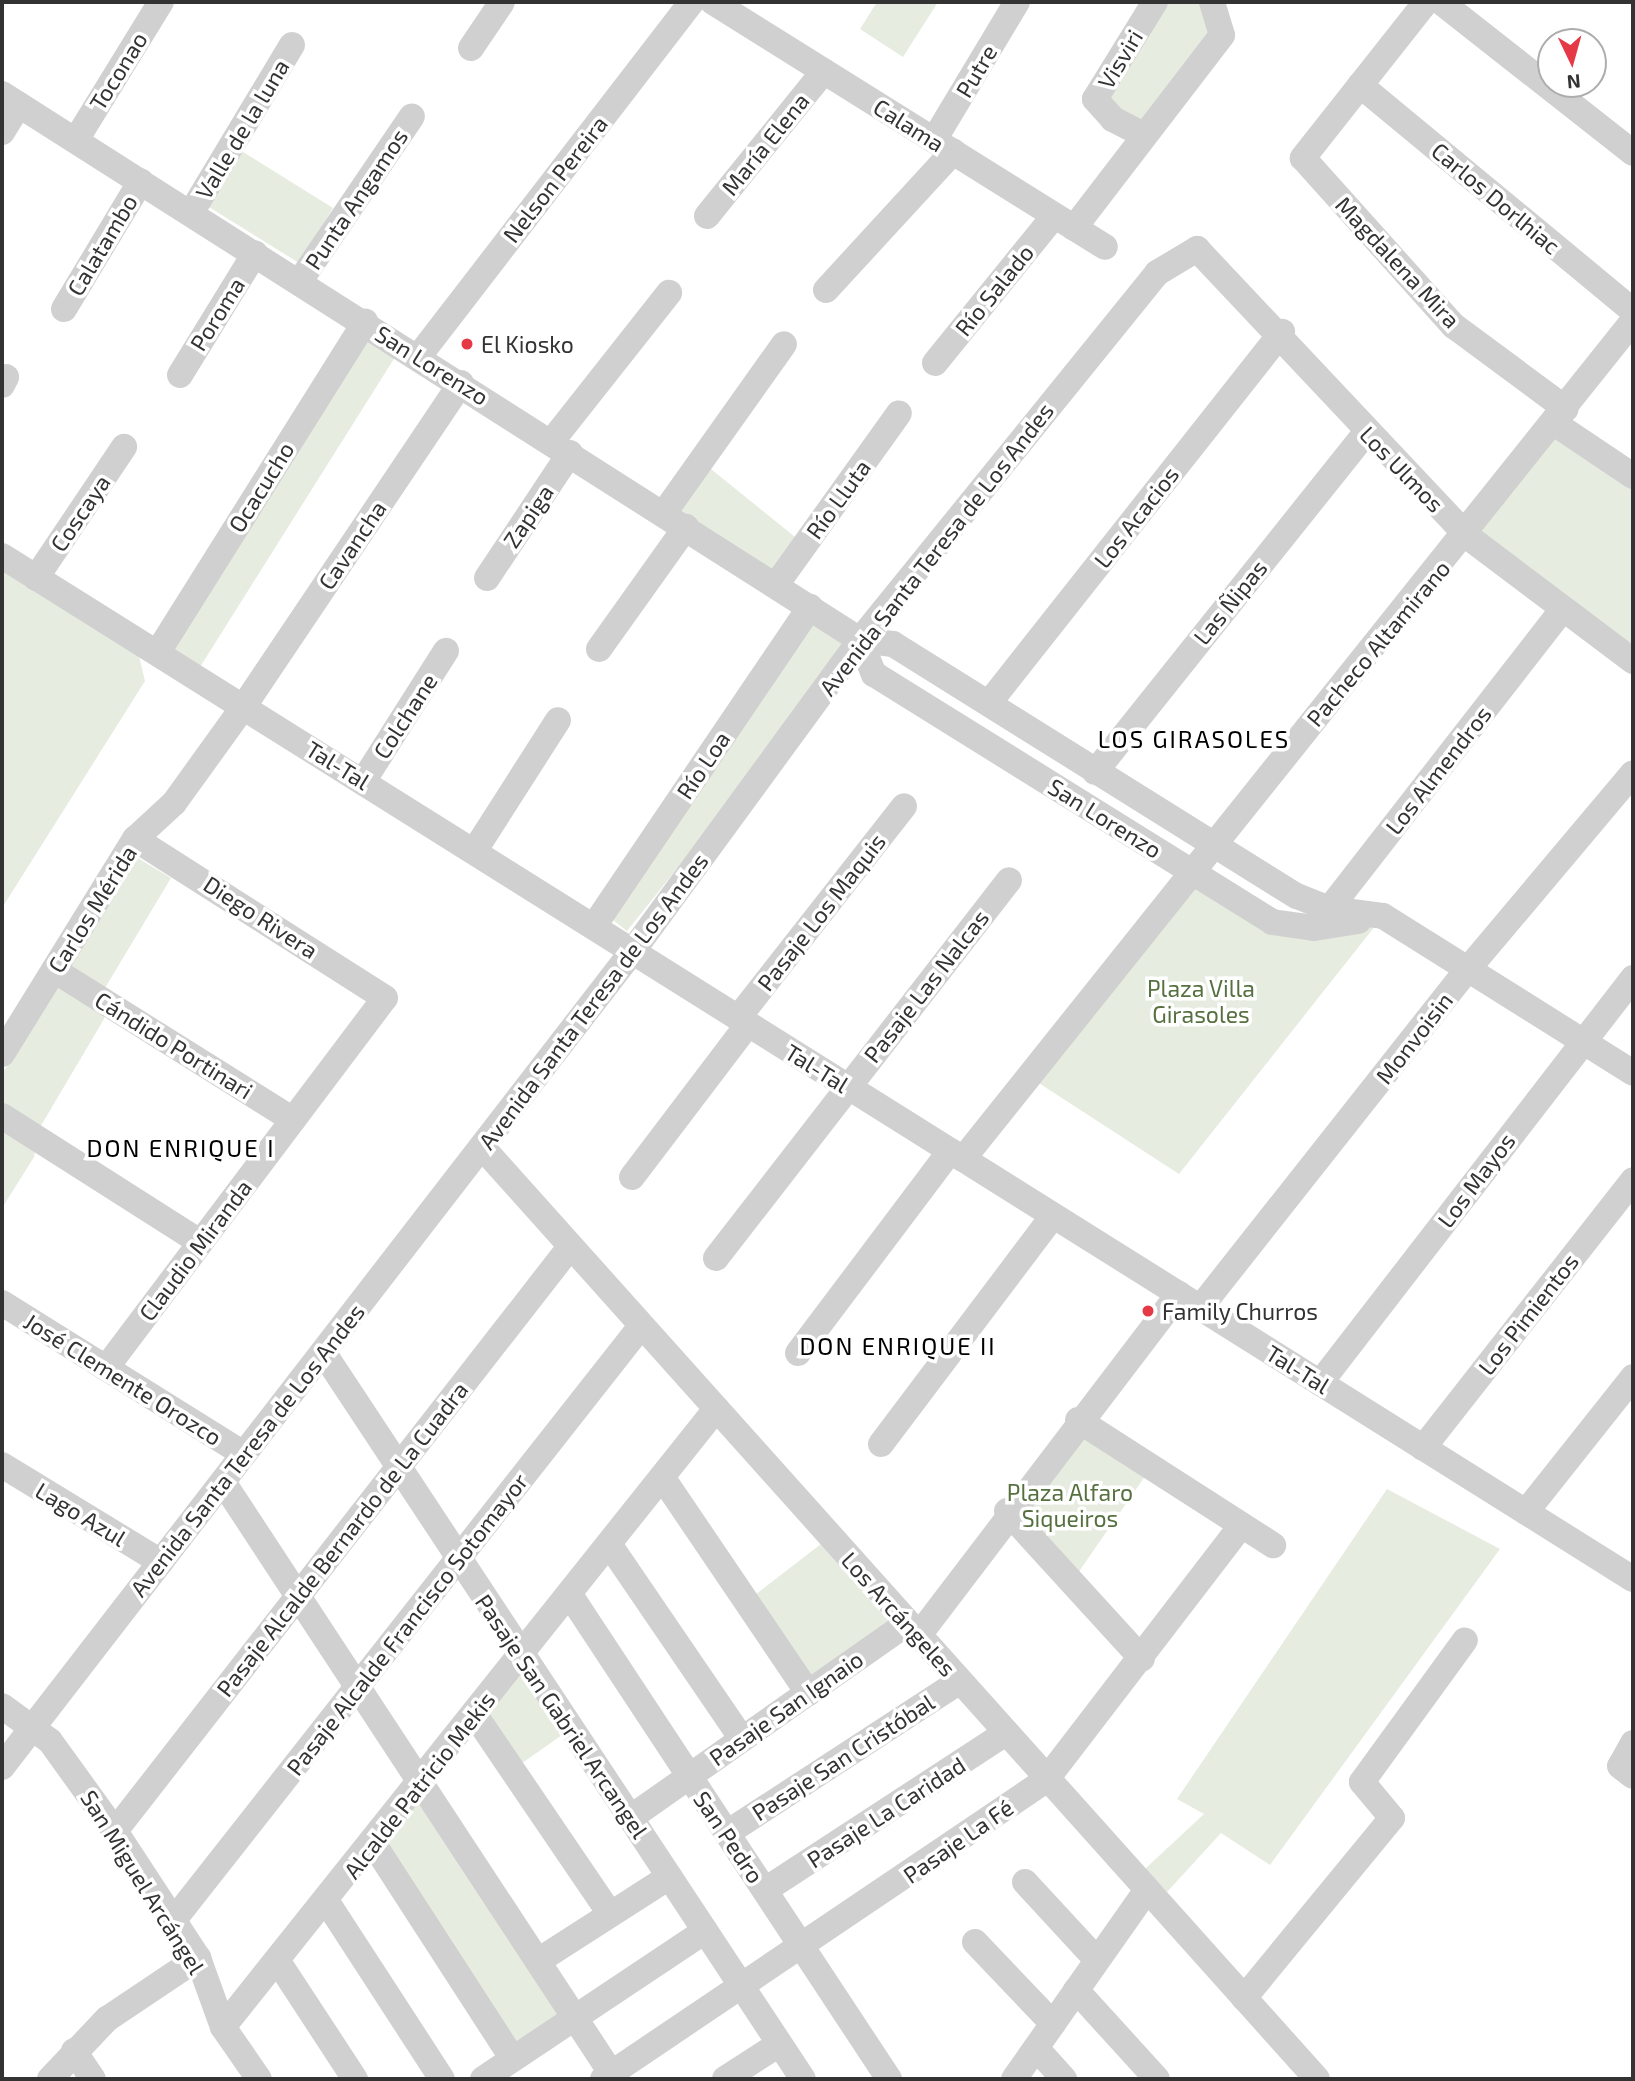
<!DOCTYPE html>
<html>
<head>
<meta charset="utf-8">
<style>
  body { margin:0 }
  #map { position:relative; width:1635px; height:2081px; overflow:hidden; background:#fff; font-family:"Exo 2",sans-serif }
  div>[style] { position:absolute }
  .green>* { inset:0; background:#e6ecdf }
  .minor>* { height:26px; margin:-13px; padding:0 13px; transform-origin:13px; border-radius:13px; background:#d0d0d0 }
  .dots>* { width:19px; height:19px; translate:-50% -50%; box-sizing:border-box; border:4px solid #fff; border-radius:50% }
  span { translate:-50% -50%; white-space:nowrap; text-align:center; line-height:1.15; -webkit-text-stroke:7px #fff; paint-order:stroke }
  .street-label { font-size:23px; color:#333 }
  .poi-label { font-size:23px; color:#333 }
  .left { translate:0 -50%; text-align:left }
  .park-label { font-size:23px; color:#56703f }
  .neighbourhood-label { font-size:24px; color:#000; letter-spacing:2px }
  .frame { position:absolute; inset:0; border:4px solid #333; pointer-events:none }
  .north { position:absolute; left:1537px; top:28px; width:70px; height:70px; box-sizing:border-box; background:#fff; border:2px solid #adadad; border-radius:50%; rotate:175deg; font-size:19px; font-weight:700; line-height:28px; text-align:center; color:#333 }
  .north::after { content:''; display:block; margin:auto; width:24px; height:32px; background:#e63946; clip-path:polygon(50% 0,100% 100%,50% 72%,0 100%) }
</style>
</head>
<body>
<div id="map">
  <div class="green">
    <i style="clip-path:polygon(877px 2px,938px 2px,903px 57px,860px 29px)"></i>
    <i style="clip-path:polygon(1155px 2px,1212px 2px,1222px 35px,1142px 123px,1113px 119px,1109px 74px)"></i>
    <i style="clip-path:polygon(243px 152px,333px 208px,299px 263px,209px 207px)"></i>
    <i style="clip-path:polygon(365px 322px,402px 346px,195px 675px,158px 652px)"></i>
    <i style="clip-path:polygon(1554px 423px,1633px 480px,1633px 659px,1468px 536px)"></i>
    <i style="clip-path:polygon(701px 461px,805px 545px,776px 585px,664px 513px)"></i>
    <i style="clip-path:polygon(2px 570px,139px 656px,145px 681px,2px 908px)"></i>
    <i style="clip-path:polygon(810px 607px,860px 640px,627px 931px,609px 917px)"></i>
    <i style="clip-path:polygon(136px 857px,171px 878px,105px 988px,104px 1019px,39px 1129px,34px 1157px,2px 1208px,2px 1074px)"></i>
    <i style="clip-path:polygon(1190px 870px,1272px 922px,1383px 916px,1179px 1174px,1028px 1076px)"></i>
    <i style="clip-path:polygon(1078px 1420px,1150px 1469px,1071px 1583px,1007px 1511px)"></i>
    <i style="clip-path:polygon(1387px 1489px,1500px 1549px,1270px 1865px,1221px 1833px,1167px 1892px,1145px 1869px,1204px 1814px,1177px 1799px)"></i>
    <i style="clip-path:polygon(821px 1544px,892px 1625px,810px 1684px,751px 1598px)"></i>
    <i style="clip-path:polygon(521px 1666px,565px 1733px,515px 1768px,482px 1718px)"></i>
    <i style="clip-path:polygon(420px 1782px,575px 2018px,513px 2059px,373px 1843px)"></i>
  </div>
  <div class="minor">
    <i style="left:713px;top:2px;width:462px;rotate:32deg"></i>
    <i style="left:1426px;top:2px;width:199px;rotate:128.3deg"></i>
    <i style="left:1303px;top:158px;width:226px;rotate:48.1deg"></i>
    <i style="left:1454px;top:326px;width:139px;rotate:36.5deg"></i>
    <i style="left:1441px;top:2px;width:244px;rotate:38.2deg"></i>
    <i style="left:471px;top:48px;width:55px;rotate:-56deg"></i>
    <i style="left:1360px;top:85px;width:354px;rotate:39.6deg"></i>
    <i style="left:2px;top:94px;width:1017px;rotate:32.47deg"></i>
    <i style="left:860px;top:640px;width:33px;rotate:7deg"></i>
    <i style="left:893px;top:644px;width:476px;rotate:32deg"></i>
    <i style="left:1297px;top:896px;width:35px;rotate:22deg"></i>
    <i style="left:1329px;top:909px;width:54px;rotate:7.4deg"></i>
    <i style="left:1383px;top:916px;width:295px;rotate:32.1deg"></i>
    <i style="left:2px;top:132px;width:32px;rotate:-58deg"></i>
    <i style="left:1144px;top:135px;width:35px;rotate:-153deg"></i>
    <i style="left:1113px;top:119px;width:27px;rotate:-132deg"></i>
    <i style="left:1095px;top:99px;width:114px;rotate:-58.3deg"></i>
    <i style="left:76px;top:140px;width:162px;rotate:-58.4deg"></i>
    <i style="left:934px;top:140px;width:161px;rotate:-59deg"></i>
    <i style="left:191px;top:213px;width:196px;rotate:-59deg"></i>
    <i style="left:707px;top:216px;width:186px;rotate:-51.1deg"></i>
    <i style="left:1074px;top:228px;width:243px;rotate:-52.5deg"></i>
    <i style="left:1222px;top:35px;width:34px;rotate:-107deg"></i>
    <i style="left:300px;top:281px;width:199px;rotate:-55.8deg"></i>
    <i style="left:826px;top:290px;width:188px;rotate:-47.4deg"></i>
    <i style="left:64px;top:309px;width:149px;rotate:-59deg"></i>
    <i style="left:419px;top:356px;width:447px;rotate:-52.4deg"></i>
    <i style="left:935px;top:363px;width:189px;rotate:-51deg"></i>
    <i style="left:180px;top:375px;width:143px;rotate:-58.4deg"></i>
    <i style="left:2px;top:385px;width:9px;rotate:-63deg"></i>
    <i style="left:1554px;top:423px;width:95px;rotate:33.9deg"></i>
    <i style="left:552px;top:441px;width:189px;rotate:-51.7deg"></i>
    <i style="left:664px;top:513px;width:207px;rotate:-54.6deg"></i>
    <i style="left:2px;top:556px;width:1925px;rotate:32.1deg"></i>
    <i style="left:36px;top:578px;width:158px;rotate:-56.1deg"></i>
    <i style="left:487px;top:578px;width:150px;rotate:-56.4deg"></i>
    <i style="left:776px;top:585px;width:211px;rotate:-54.4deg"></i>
    <i style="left:860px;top:640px;width:37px;rotate:68deg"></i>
    <i style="left:874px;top:674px;width:469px;rotate:31.9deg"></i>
    <i style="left:1272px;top:922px;width:42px;rotate:8.1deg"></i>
    <i style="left:1314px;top:928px;width:45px;rotate:-9deg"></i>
    <i style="left:599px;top:649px;width:150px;rotate:-54.5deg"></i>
    <i style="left:158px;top:652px;width:390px;rotate:-57.9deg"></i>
    <i style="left:989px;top:703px;width:473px;rotate:-51.7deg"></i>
    <i style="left:1095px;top:772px;width:434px;rotate:-51.4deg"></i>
    <i style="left:364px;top:780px;width:153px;rotate:-57.6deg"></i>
    <i style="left:475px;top:850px;width:154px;rotate:-57.4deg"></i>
    <i style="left:1320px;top:921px;width:394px;rotate:-52.1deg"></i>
    <i style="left:596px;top:923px;width:382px;rotate:-55.9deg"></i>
    <i style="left:54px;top:970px;width:282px;rotate:32.1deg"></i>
    <i style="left:738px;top:1018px;width:269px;rotate:-51.9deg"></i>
    <i style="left:2px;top:1054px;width:253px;rotate:-58.3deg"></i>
    <i style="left:135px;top:839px;width:53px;rotate:-42.7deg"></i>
    <i style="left:174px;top:803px;width:120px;rotate:-54.2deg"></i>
    <i style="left:244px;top:706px;width:389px;rotate:-56.1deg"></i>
    <i style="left:2px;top:1116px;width:235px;rotate:32.5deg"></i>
    <i style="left:482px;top:1147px;width:1251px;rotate:48.14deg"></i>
    <i style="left:963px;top:1159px;width:1073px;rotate:-51.36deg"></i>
    <i style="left:632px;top:1177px;width:192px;rotate:-52.8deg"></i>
    <i style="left:716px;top:1258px;width:478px;rotate:-52.2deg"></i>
    <i style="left:2px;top:1303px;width:285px;rotate:32deg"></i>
    <i style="left:1200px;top:1308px;width:432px;rotate:-51.7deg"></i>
    <i style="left:1468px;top:969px;width:256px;rotate:-49.9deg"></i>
    <i style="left:323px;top:1352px;width:871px;rotate:56.57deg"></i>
    <i style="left:798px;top:1353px;width:253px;rotate:-53deg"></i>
    <i style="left:106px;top:1368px;width:463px;rotate:-53deg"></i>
    <i style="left:385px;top:998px;width:296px;rotate:-147.5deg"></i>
    <i style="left:1320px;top:1383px;width:512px;rotate:-52.3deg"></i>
    <i style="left:1078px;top:1420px;width:232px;rotate:32.7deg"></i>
    <i style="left:881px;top:1444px;width:286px;rotate:-53deg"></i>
    <i style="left:1423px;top:1448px;width:340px;rotate:-51.9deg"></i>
    <i style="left:2px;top:1465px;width:186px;rotate:31.4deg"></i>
    <i style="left:662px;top:1477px;width:261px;rotate:55.9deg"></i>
    <i style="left:223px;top:1482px;width:714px;rotate:56.71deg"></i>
    <i style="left:1007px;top:1511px;width:200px;rotate:47.6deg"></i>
    <i style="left:1526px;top:1512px;width:172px;rotate:-51.6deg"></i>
    <i style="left:609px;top:1544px;width:236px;rotate:55.7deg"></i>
    <i style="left:570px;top:1595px;width:580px;rotate:56.61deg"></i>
    <i style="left:919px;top:1635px;width:429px;rotate:-52.7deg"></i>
    <i style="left:2px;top:1706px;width:59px;rotate:36.1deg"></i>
    <i style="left:50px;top:1741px;width:111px;rotate:54.2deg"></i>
    <i style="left:115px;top:1831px;width:152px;rotate:56.8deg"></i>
    <i style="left:198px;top:1958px;width:73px;rotate:70.1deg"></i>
    <i style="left:223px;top:2027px;width:63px;rotate:55.3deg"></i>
    <i style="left:475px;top:1715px;width:240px;rotate:55.8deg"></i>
    <i style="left:1633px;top:1743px;width:26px;rotate:119deg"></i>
    <i style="left:1620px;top:1766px;width:16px;rotate:38deg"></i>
    <i style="left:2px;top:1767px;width:1030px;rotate:-52.3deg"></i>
    <i style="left:632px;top:952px;width:386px;rotate:-53.8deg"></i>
    <i style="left:860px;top:640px;width:472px;rotate:-51deg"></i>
    <i style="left:1157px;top:273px;width:47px;rotate:-31deg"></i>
    <i style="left:1197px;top:249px;width:394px;rotate:46.7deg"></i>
    <i style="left:1467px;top:536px;width:208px;rotate:37deg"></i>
    <i style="left:630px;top:1818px;width:339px;rotate:-35.1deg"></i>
    <i style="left:115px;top:1831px;width:740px;rotate:-52.08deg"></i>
    <i style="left:727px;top:1833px;width:278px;rotate:-33.1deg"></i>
    <i style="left:373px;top:1843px;width:257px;rotate:57.1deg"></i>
    <i style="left:1025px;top:1882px;width:106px;rotate:47.3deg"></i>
    <i style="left:765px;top:1890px;width:288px;rotate:-33.1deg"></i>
    <i style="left:327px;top:1902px;width:211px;rotate:57deg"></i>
    <i style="left:173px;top:1921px;width:757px;rotate:-51.81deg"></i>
    <i style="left:975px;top:1942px;width:113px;rotate:46.4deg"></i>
    <i style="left:538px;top:1961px;width:156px;rotate:-32.7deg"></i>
    <i style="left:279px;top:1963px;width:139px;rotate:56.8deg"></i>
    <i style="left:1076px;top:1990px;width:120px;rotate:47.7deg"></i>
    <i style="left:1244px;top:1998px;width:233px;rotate:-50.6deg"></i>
    <i style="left:1392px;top:1818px;width:47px;rotate:-129.8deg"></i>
    <i style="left:1362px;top:1782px;width:175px;rotate:-54deg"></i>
    <i style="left:223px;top:2027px;width:791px;rotate:-51.42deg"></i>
    <i style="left:1036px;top:2048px;width:42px;rotate:47.9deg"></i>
    <i style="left:74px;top:2051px;width:34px;rotate:56deg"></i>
    <i style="left:50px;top:2079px;width:83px;rotate:-46.5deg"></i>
    <i style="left:107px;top:2019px;width:110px;rotate:-33.8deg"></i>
    <i style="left:483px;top:2079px;width:267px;rotate:-33.7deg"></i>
    <i style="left:603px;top:2079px;width:534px;rotate:-34.02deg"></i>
    <i style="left:1046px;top:1780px;width:320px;rotate:-52.5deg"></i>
    <i style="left:725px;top:2079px;width:64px;rotate:-32.9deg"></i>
    <i style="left:1014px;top:2079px;width:231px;rotate:-54.9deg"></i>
  </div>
  <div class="dots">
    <i style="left:467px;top:344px;background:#e63946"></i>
    <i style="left:1148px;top:1311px;background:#e63946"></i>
  </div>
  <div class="street-label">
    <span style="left:1120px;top:59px;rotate:-59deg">Visviri</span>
    <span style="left:118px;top:71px;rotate:-58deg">Toconao</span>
    <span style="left:976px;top:71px;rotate:-59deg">Putre</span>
    <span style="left:909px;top:125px;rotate:32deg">Calama</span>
    <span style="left:242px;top:129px;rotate:-59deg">Valle de la luna</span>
    <span style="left:765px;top:144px;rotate:-51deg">María Elena</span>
    <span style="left:555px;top:179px;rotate:-52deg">Nelson Pereira</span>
    <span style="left:1496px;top:198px;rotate:40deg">Carlos Dorlhiac</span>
    <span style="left:356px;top:199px;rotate:-56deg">Punta Angamos</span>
    <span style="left:102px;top:245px;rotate:-59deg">Calatambo</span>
    <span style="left:1398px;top:262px;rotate:47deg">Magdalena Mira</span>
    <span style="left:994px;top:290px;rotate:-51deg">Río Salado</span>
    <span style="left:217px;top:314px;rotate:-58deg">Poroma</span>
    <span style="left:432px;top:365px;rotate:32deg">San Lorenzo</span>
    <span style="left:1402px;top:469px;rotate:46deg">Los Ulmos</span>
    <span style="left:261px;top:487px;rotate:-58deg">Ocacucho</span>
    <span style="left:838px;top:499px;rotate:-54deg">Río Lluta</span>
    <span style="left:80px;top:513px;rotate:-56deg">Coscaya</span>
    <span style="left:528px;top:516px;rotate:-56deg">Zapiga</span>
    <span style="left:1136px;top:517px;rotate:-52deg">Los Acacios</span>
    <span style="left:352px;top:545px;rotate:-56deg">Cavancha</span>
    <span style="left:936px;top:549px;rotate:-52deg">Avenida Santa Teresa de Los Andes</span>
    <span style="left:1230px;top:602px;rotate:-51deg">Las Ñipas</span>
    <span style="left:1378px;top:643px;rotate:-50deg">Pacheco Altamirano</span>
    <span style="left:405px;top:716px;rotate:-57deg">Colchane</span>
    <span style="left:338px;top:765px;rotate:32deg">Tal-Tal</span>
    <span style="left:703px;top:765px;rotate:-56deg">Río Loa</span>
    <span style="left:1438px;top:770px;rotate:-52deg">Los Almendros</span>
    <span style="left:1105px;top:818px;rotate:32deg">San Lorenzo</span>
    <span style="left:92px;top:909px;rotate:-58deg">Carlos Mérida</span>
    <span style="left:821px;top:912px;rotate:-52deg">Pasaje Los Maquis</span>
    <span style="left:261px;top:917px;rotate:33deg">Diego Rivera</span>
    <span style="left:926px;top:986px;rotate:-52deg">Pasaje Las Nalcas</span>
    <span style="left:593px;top:1001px;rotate:-53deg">Avenida Santa Teresa de Los Andes</span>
    <span style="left:1414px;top:1038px;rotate:-52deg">Monvoisin</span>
    <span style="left:174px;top:1045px;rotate:32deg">Cándido Portinari</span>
    <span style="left:817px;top:1068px;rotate:32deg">Tal-Tal</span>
    <span style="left:1476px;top:1180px;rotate:-53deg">Los Mayos</span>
    <span style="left:195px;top:1250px;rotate:-53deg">Claudio Miranda</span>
    <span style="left:1528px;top:1314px;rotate:-52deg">Los Pimientos</span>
    <span style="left:1298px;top:1369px;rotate:32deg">Tal-Tal</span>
    <span style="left:123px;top:1379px;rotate:32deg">José Clemente Orozco</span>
    <span style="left:247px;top:1450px;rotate:-52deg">Avenida Santa Teresa de Los Andes</span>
    <span style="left:81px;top:1514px;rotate:31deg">Lago Azul</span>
    <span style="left:342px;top:1539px;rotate:-52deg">Pasaje Alcalde Bernardo de La Cuadra</span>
    <span style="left:899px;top:1614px;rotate:48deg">Los Arcángeles</span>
    <span style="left:407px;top:1624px;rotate:-52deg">Pasaje Alcalde Francisco Sotomayor</span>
    <span style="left:786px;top:1708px;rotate:-35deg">Pasaje San Ignaio</span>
    <span style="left:562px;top:1716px;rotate:56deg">Pasaje San Gabriel Arcangel</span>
    <span style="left:843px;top:1757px;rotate:-33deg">Pasaje San Cristóbal</span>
    <span style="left:419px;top:1785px;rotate:-52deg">Alcalde Patricio Mekis</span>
    <span style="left:886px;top:1812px;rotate:-33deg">Pasaje La Caridad</span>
    <span style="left:729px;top:1837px;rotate:56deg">San Pedro</span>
    <span style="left:958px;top:1841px;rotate:-35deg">Pasaje La Fé</span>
    <span style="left:143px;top:1882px;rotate:58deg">San Miguel Arcángel</span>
  </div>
  <div class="poi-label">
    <span class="left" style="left:481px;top:344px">El Kiosko</span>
    <span class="left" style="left:1162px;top:1311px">Family Churros</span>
  </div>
  <div class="park-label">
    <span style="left:1201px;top:1001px">Plaza Villa<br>Girasoles</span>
    <span style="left:1070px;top:1505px">Plaza Alfaro<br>Siqueiros</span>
  </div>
  <div class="neighbourhood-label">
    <span style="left:1194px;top:739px">LOS GIRASOLES</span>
    <span style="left:181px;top:1148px">DON ENRIQUE I</span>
    <span style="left:898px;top:1346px">DON ENRIQUE II</span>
  </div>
  <div class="frame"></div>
  <div class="north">N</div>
</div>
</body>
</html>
